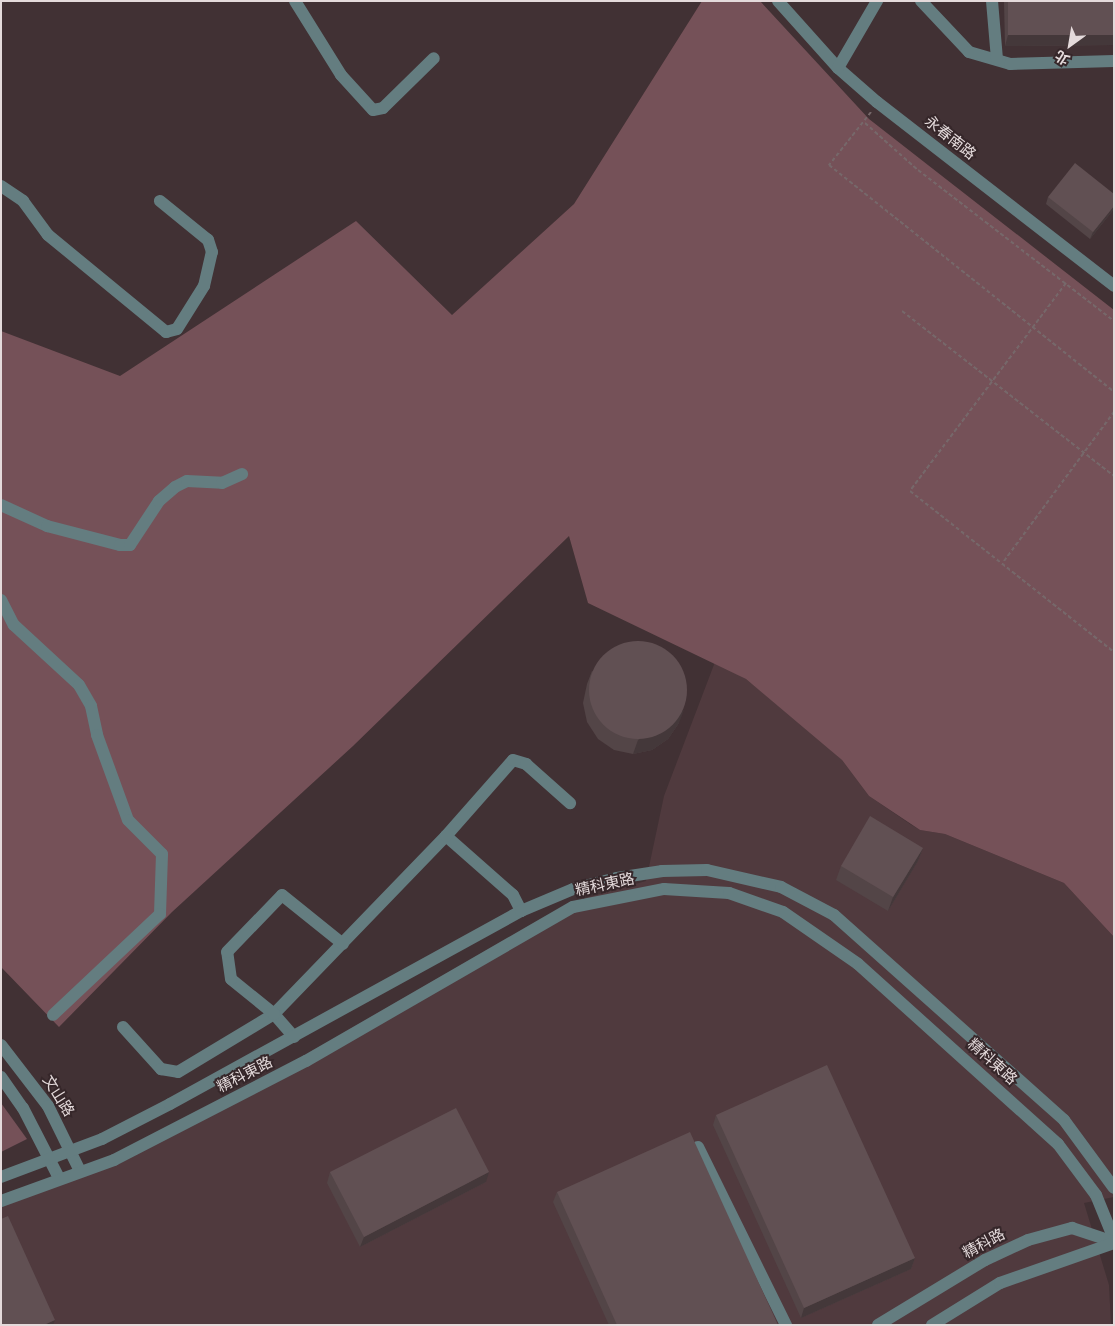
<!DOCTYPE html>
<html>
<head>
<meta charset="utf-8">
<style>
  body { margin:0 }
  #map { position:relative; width:1115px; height:1326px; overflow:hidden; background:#413134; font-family:Cabin,"Noto Sans TC",sans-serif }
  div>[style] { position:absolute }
  .built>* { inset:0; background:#503a3e }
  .green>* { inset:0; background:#755158 }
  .path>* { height:2px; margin-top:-1px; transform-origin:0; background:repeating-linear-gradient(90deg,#76686a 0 4px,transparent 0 6.5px) }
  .minor>* { height:12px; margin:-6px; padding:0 6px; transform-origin:6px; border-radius:6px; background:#647d80 }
  .wall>* { inset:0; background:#534547 }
  .shaded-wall>* { inset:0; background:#44383a }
  .building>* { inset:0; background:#615053 }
  .round { border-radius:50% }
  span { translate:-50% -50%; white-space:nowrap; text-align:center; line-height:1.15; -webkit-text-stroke:4px #36272a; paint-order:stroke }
  .street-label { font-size:15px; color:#e4dadb }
  .frame { position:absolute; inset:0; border:2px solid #e4dadb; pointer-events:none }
  .north { position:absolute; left:1045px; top:20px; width:50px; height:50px; -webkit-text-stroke:4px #36272a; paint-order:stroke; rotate:212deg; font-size:14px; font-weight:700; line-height:20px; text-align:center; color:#e4dadb }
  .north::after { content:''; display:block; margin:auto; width:18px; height:22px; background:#e4dadb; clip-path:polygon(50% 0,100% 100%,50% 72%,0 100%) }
</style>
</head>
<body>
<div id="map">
  <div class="built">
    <i style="clip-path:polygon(715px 662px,746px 679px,818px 738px,842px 760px,869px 796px,910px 824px,920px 830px,945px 834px,1064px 883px,1114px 937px,1114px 1197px,1084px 1203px,1109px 1285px,1111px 1325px,1px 1325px,1px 1203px,180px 1127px,544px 917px,582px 899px,646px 881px,664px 796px)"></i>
  </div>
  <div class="green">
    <i style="clip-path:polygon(702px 1px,760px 1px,869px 119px,1114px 310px,1114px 937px,1064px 883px,945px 834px,920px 830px,869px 796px,842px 760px,746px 679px,588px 603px,569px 536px,353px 746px,172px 912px,59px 1027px,1px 967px,1px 331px,120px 376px,356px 221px,452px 315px,574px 204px)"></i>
    <i style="clip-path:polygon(1px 1103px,27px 1139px,1px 1152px)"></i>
  </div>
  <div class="path">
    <i style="left:871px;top:112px;width:68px;rotate:128.4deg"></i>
    <i style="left:829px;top:165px;width:364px;rotate:38.5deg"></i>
    <i style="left:865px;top:123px;width:71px;rotate:41.6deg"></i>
    <i style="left:918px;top:170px;width:247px;rotate:37.6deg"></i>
    <i style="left:1066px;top:283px;width:260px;rotate:126.9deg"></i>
    <i style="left:910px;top:491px;width:260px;rotate:38.3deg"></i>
    <i style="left:902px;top:311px;width:269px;rotate:37.9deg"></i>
    <i style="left:1004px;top:561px;width:185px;rotate:-53.6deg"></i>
  </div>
  <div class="minor">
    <i style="left:295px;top:1px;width:87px;rotate:58.1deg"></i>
    <i style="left:341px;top:75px;width:47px;rotate:47.6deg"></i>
    <i style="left:373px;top:110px;width:10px;rotate:-11deg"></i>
    <i style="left:383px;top:108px;width:71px;rotate:-44.4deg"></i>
    <i style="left:778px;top:1px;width:90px;rotate:48.2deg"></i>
    <i style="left:838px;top:68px;width:52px;rotate:41.1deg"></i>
    <i style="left:877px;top:102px;width:300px;rotate:37.8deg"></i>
    <i style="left:921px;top:1px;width:70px;rotate:46.7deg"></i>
    <i style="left:969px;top:52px;width:43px;rotate:16.3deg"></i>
    <i style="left:1010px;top:64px;width:104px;rotate:-1.7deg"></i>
    <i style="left:992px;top:1px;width:58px;rotate:85.1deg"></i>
    <i style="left:838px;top:68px;width:78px;rotate:-59.8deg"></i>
    <i style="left:1px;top:186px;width:27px;rotate:34deg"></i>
    <i style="left:23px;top:201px;width:42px;rotate:53.7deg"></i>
    <i style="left:48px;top:235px;width:153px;rotate:39.4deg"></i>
    <i style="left:166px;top:332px;width:11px;rotate:-15deg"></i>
    <i style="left:177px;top:329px;width:51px;rotate:-57.9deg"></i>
    <i style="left:204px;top:286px;width:35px;rotate:-77deg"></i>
    <i style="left:212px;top:252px;width:13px;rotate:-108deg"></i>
    <i style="left:208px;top:240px;width:62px;rotate:-140.9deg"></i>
    <i style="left:1px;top:505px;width:51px;rotate:24.5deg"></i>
    <i style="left:47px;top:526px;width:75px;rotate:14.6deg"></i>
    <i style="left:120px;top:545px;width:10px"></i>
    <i style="left:130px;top:545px;width:53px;rotate:-56.6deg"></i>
    <i style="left:159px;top:501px;width:21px;rotate:-41deg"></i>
    <i style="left:175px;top:487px;width:13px;rotate:-27deg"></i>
    <i style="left:187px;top:481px;width:35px;rotate:3deg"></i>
    <i style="left:222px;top:483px;width:22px;rotate:-24deg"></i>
    <i style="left:1px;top:600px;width:28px;rotate:63deg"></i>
    <i style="left:14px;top:625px;width:88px;rotate:42.7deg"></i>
    <i style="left:79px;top:685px;width:24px;rotate:60deg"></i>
    <i style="left:91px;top:706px;width:30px;rotate:78deg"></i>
    <i style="left:97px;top:735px;width:90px;rotate:70deg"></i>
    <i style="left:128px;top:820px;width:48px;rotate:45deg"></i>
    <i style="left:162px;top:854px;width:60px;rotate:91.9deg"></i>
    <i style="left:160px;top:914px;width:147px;rotate:136.7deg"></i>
    <i style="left:446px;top:836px;width:89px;rotate:41.4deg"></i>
    <i style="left:513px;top:895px;width:18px;rotate:63deg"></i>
    <i style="left:123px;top:1027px;width:57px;rotate:47.9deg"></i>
    <i style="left:161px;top:1069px;width:17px;rotate:10deg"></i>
    <i style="left:178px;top:1072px;width:112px;rotate:-31.1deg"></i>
    <i style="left:274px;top:1014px;width:248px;rotate:-46deg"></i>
    <i style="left:446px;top:836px;width:101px;rotate:-48.6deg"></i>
    <i style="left:513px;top:760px;width:14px;rotate:17deg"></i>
    <i style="left:526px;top:764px;width:59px;rotate:41.6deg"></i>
    <i style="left:294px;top:1037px;width:30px;rotate:-131deg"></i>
    <i style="left:274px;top:1014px;width:55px;rotate:-140.9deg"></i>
    <i style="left:231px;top:979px;width:27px;rotate:-98deg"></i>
    <i style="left:227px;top:952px;width:79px;rotate:-46deg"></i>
    <i style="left:282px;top:895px;width:78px;rotate:38.8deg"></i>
    <i style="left:1px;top:1045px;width:77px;rotate:52.4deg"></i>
    <i style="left:48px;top:1106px;width:72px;rotate:63.8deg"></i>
    <i style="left:1px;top:1077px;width:38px;rotate:55deg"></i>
    <i style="left:23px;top:1108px;width:79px;rotate:62.8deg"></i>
    <i style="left:698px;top:1147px;width:199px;rotate:63.7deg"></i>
    <i style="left:1px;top:1177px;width:108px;rotate:-20.6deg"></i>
    <i style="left:102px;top:1139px;width:76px;rotate:-27.2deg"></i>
    <i style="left:170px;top:1104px;width:401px;rotate:-28.8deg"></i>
    <i style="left:521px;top:911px;width:56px;rotate:-22.9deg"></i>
    <i style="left:573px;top:889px;width:45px;rotate:-14deg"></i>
    <i style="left:617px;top:878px;width:46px;rotate:-8.8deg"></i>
    <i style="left:662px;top:871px;width:45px;rotate:-1.3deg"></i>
    <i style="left:707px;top:870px;width:76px;rotate:12.9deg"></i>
    <i style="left:781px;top:887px;width:60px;rotate:27.8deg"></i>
    <i style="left:834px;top:915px;width:308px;rotate:41.7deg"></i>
    <i style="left:1064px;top:1120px;width:84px;rotate:53.7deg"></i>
    <i style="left:1px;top:1201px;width:120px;rotate:-19.9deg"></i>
    <i style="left:114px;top:1160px;width:216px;rotate:-27.3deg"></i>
    <i style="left:306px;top:1061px;width:308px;rotate:-30deg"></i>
    <i style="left:573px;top:907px;width:93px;rotate:-11.2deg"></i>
    <i style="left:664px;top:889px;width:65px;rotate:3.5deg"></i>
    <i style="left:729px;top:893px;width:57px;rotate:19.4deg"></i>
    <i style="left:783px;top:912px;width:91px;rotate:34.7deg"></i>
    <i style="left:858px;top:964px;width:269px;rotate:42deg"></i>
    <i style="left:1058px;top:1144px;width:64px;rotate:53.3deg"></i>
    <i style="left:1096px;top:1195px;width:48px;rotate:67.8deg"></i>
    <i style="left:878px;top:1325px;width:125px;rotate:-31.3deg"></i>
    <i style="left:985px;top:1260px;width:47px;rotate:-24.9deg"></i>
    <i style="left:1028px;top:1240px;width:46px;rotate:-15.3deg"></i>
    <i style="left:1072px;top:1228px;width:44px;rotate:18.4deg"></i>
    <i style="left:932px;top:1325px;width:80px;rotate:-31.7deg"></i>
    <i style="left:1000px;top:1283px;width:121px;rotate:-19.3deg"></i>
  </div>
  <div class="wall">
    <i style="clip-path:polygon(1004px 1px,1114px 1px,1114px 45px,1005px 46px)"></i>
    <i style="clip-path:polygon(1114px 194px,1114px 209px,1090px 239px,1046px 204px,1048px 197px)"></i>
    <i style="clip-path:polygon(592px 671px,679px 723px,668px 739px,652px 750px,633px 754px,614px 750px,598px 739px,587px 722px,583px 703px,587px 684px)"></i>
    <i style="clip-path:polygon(923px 848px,918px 861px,888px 911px,836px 880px,841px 866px)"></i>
    <i style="clip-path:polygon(716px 1115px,915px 1258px,911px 1269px,801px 1318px,713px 1125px)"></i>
    <i style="clip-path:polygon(330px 1172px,486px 1182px,360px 1247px,327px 1183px)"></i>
    <i style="clip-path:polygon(557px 1192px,778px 1325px,609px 1325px,553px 1202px)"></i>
  </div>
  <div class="shaded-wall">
    <i style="clip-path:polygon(1008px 35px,1114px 35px,1114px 45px,1005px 46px)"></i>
    <i style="clip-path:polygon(1114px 206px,1114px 209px,1090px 239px,1093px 232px)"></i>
    <i style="clip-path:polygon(684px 710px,679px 723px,668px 739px,652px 750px,633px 754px,638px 740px)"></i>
    <i style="clip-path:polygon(923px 848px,918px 861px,888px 911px,893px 897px)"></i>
    <i style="clip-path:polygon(489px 1172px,486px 1182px,360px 1247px,364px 1237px)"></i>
    <i style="clip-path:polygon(915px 1258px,911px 1269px,801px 1318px,804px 1308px)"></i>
    <i style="clip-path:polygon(55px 1320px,53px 1325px,44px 1325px)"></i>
  </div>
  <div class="building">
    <i style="clip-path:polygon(1008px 1px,1114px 1px,1114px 35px,1008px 35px)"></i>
    <i style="clip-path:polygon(1075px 163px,1114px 194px,1114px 206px,1093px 232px,1048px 197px)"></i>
    <i class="round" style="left:589px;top:641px;width:98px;height:98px"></i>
    <i style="clip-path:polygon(870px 816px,923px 848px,893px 897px,841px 866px)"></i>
    <i style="clip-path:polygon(827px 1065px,915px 1258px,804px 1308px,716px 1115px)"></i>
    <i style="clip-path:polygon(456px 1108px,489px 1172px,364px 1237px,330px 1172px)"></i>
    <i style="clip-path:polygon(690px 1132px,778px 1325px,617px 1325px,557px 1192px)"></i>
    <i style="clip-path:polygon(8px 1216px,55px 1320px,44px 1325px,1px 1325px,1px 1219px)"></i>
  </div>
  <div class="street-label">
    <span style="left:950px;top:138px;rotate:38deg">永春南路</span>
    <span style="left:605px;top:885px;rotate:-12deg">精科東路</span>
    <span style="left:992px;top:1062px;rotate:42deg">精科東路</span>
    <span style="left:245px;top:1075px;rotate:-27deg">精科東路</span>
    <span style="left:58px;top:1096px;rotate:58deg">文山路</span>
    <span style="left:984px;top:1244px;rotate:-28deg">精科路</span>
  </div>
  <div class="frame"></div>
  <div class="north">北</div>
</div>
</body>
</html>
